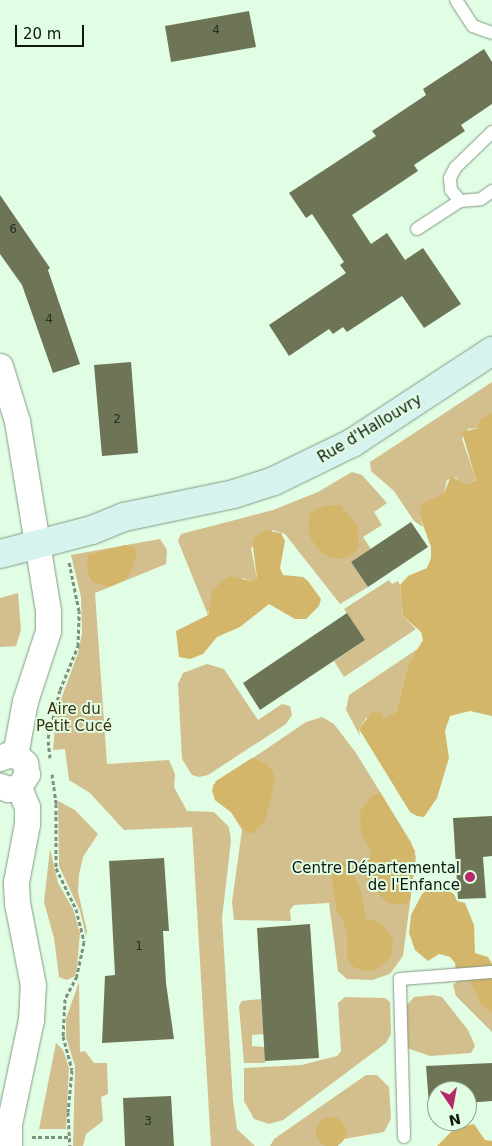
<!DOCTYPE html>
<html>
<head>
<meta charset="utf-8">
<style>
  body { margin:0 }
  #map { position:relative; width:492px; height:1146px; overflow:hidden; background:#e1fde3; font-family:"DejaVu Sans",sans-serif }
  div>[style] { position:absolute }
  .green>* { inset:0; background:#d3bf8e }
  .forest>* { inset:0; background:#d4b66b }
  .round { border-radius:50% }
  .building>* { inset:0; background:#6e7557 }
  .path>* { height:3px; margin-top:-1.5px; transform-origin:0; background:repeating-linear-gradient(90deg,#7e917f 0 4px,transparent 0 6.5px) }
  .roads { filter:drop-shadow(0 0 1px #819b84) drop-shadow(0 0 1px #819b84) }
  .lane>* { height:12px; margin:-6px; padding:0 6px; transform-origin:6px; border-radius:6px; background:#fff }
  .street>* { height:25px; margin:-12.5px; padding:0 12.5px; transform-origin:12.5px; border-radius:12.5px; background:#fff }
  .secondary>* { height:28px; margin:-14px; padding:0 14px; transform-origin:14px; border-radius:14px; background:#d7f3ed }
  .dots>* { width:14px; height:14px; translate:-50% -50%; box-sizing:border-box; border:2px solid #e1fde3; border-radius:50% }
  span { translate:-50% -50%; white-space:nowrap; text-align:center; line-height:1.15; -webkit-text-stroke:4px #e1fde3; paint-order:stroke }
  .number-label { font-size:12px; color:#252e20 }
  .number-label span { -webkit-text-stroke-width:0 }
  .street-label { font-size:15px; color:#0d170e }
  .park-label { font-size:15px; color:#3e3110 }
  .poi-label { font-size:15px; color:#0d170e }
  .right { translate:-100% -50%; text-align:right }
  .north { position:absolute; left:427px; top:1081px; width:50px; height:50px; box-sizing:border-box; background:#e1fde3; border:1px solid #8ca18e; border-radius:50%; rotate:168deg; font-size:14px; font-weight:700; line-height:20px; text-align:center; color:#0d170e }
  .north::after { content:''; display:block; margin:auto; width:18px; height:22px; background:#b42a68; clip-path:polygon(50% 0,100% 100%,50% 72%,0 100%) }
  .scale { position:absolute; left:15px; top:25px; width:69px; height:22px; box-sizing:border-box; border:2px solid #0d170e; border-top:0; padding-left:6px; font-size:15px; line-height:18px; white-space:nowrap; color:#0d170e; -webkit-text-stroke:4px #e1fde3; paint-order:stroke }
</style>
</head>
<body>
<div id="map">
  <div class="green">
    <i style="clip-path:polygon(492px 382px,492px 413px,479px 428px,468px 429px,462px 439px,476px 479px,468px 486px,462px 484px,456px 477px,447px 480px,444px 493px,419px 514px,423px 527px,414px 521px,394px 491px,371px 471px,370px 462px)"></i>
    <i style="clip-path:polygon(352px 472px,362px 475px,387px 503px,374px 512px,382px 525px,363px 537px,371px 549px,351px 562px,368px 587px,340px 604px,285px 534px,273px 530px,251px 548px,257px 578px,250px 581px,242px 578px,208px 611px,208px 615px,178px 541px,181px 534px,273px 510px,318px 492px)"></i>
    <i style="clip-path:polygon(160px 539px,167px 550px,166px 564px,95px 593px,107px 764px,169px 760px,175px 774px,174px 787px,187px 811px,214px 812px,229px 827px,231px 841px,222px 918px,233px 1100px,237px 1129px,255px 1146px,211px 1146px,192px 827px,124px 830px,90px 793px,69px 780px,65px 749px,53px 750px,56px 713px,78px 653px,82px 633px,81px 597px,71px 555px)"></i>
    <i style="clip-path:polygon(389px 580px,392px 584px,398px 581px,400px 585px,403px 616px,416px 629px,344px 677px,334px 661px,365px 640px,344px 609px)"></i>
    <i style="clip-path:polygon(18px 593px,21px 630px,16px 646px,0 647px,0 598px)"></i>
    <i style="clip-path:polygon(419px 648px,408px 665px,396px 712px,389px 719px,366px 718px,359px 729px,360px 736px,346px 710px,349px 695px)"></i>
    <i style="clip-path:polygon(207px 664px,224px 669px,258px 720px,282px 704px,290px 706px,292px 715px,286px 724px,208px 775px,199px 777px,192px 775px,182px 759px,178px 684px,183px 673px)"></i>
    <i style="clip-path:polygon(322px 717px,334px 724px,356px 753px,411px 842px,416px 857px,403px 956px,390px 974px,372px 980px,347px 979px,338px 971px,329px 903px,294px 905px,290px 910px,291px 921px,234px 920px,232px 902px,242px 830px,231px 812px,215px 800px,213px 785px,306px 722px)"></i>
    <i style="clip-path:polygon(58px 801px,75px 810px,98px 834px,83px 857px,79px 875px,78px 892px,87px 931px,86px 936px,80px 911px,59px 866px)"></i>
    <i style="clip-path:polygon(50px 849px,58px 883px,73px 909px,80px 933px,77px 968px,75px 976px,67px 980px,59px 977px,54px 938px,44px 902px)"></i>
    <i style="clip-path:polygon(492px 979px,492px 1032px,456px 996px,453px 985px,459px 980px)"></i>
    <i style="clip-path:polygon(79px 982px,80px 1052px,85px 1051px,94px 1063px,107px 1063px,108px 1094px,101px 1097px,103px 1121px,86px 1134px,83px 1146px,73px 1146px,75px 1066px,66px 1037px,66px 1019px)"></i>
    <i style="clip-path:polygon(433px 995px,442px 997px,468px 1030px,475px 1046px,471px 1053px,430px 1056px,407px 1048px,407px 1005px,414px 997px)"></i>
    <i style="clip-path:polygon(345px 997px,385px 998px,390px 1002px,391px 1034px,386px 1043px,283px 1120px,269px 1124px,254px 1119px,244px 1101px,244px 1068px,301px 1065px,337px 1056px,341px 1051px,338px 1003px)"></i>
    <i style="clip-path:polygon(261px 999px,264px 1034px,252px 1035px,252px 1046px,265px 1047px,265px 1063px,244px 1063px,239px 1006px,242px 1001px)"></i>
    <i style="clip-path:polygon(56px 1043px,63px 1050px,69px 1068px,66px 1129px,39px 1129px)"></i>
    <i style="clip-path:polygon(366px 1075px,377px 1075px,389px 1087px,391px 1119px,384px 1132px,338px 1140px,338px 1146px,270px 1146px,274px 1139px)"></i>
  </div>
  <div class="forest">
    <i style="clip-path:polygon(492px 413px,492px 716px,470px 711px,450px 716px,445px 731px,449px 758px,437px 798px,424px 817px,417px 816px,410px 812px,359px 729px,372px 712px,382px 713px,384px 719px,396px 712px,408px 665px,423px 640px,421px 632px,403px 616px,400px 585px,408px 576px,427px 568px,431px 558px,431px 547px,419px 514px,422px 504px,444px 493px,451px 476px,468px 485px,476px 480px,462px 432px,478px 428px,480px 419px)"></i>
    <i style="clip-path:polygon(329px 505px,341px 505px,357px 526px,359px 547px,353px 555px,340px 559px,329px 557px,319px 551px,311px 539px,308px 530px,310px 514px,316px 509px)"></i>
    <i style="clip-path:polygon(265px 530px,281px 533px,285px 541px,280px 568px,283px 575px,303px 577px,308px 581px,321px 599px,319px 606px,306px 619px,295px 619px,269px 604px,240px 627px,217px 637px,203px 654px,190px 659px,179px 657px,176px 631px,208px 615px,212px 591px,221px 582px,231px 576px,250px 581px,257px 578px,252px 539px)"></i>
    <i style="clip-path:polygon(125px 545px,135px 548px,137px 554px,131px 573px,125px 580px,109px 587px,91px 581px,87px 568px,88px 555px)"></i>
    <i style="clip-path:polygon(252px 758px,266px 763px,273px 771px,275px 780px,265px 822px,253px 833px,246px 833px,231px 812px,215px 800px,212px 790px,216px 781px)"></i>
    <i style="clip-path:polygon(380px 792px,415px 851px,410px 900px,406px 905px,387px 903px,366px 879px,363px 869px,372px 853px,361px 833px,360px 811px,371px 797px)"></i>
    <i style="clip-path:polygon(342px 861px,351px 867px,362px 894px,366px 919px,380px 922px,393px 938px,391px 957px,375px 971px,360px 970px,352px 966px,347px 958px,347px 935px,343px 919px,337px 912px,331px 873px,334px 864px)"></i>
    <i style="clip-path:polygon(436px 883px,454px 894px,457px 901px,465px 903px,474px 925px,475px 953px,488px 957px,492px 964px,492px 1013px,481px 1005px,471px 983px,456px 971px,455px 963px,450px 957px,439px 954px,428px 961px,415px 950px,409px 933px,411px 915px,422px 894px)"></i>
    <i class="round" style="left:316px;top:1117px;width:30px;height:30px"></i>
    <i style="clip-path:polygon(474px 1124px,485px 1140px,492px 1141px,492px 1146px,437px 1146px,455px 1128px)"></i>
  </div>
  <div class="building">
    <i style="clip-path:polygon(249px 11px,256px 47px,171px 62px,165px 26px)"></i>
    <i style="clip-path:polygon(484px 49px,492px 62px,492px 104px,461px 125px,465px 131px,414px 165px,418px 171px,352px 215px,371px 244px,387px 233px,405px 260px,423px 248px,461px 304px,424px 328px,402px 296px,347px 332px,343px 327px,333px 334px,329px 329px,289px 356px,269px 325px,346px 273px,340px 265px,344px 262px,312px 214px,306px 218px,289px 193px,376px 136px,372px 131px,426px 95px,423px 89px)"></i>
    <i style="clip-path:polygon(0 195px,50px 268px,48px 270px,80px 364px,53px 373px,22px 285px,0 254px)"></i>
    <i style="clip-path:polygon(131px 362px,138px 453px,102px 456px,94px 365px)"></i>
    <i style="clip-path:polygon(411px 522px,428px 547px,368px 587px,351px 562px)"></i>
    <i style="clip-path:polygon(347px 613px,365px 640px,260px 710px,243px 683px)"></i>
    <i style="clip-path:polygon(492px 816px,492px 856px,483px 857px,486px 898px,458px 899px,453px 818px)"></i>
    <i style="clip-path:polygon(164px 858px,169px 931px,163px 931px,166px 983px,174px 1039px,102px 1043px,105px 976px,115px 975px,109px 861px)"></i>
    <i style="clip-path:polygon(310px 924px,319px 1058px,265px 1061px,257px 928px)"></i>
    <i style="clip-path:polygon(492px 1063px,492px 1101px,467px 1103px,467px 1091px,437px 1091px,437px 1104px,429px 1105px,426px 1066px)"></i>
    <i style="clip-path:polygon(171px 1096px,174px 1146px,125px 1146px,123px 1098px)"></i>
  </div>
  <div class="path">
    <i style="left:50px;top:758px;width:20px;rotate:-96deg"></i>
    <i style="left:48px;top:738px;width:49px;rotate:-76deg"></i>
    <i style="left:60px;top:690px;width:48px;rotate:-67.8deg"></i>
    <i style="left:78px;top:646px;width:35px;rotate:-88deg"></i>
    <i style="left:79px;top:611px;width:50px;rotate:-101.5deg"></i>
    <i style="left:52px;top:774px;width:30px;rotate:82deg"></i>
    <i style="left:56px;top:804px;width:64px;rotate:90deg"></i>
    <i style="left:56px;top:868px;width:46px;rotate:64deg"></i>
    <i style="left:76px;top:909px;width:34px;rotate:76deg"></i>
    <i style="left:84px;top:942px;width:35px;rotate:102deg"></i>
    <i style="left:77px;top:976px;width:26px;rotate:118deg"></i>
    <i style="left:65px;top:999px;width:37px;rotate:93deg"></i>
    <i style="left:63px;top:1036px;width:35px;rotate:75deg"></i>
    <i style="left:72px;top:1070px;width:42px;rotate:95.4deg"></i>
    <i style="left:68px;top:1112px;width:34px;rotate:87deg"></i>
    <i style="left:32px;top:1137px;width:37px"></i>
  </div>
  <div class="roads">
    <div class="lane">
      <i style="left:456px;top:0;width:31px;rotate:57deg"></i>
      <i style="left:473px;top:26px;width:20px;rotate:20deg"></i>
      <i style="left:460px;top:201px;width:14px;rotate:-129deg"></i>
      <i style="left:451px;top:190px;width:12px;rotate:-95deg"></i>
      <i style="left:450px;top:178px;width:11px;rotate:-63deg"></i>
      <i style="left:455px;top:168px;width:52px;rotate:-44.2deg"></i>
      <i style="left:417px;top:229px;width:51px;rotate:-33.1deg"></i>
      <i style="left:460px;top:201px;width:21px;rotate:-5deg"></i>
      <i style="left:481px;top:199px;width:14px;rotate:-36deg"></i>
      <i style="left:404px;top:1137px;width:158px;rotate:-91.5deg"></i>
      <i style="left:400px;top:979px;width:92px;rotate:-4.4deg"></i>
    </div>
    <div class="street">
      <i style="left:0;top:366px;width:58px;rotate:72.8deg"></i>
      <i style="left:17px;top:421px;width:193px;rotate:80.7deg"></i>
      <i style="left:48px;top:611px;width:20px;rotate:90deg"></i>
      <i style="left:48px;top:631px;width:74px;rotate:108.2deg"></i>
      <i style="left:25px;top:701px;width:55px;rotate:100.5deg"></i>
      <i style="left:0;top:758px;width:8px;rotate:-23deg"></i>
      <i style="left:7px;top:755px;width:11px;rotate:5deg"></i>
      <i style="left:18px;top:756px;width:10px;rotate:45deg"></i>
      <i style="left:25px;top:763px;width:11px;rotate:80deg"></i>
      <i style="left:27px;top:774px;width:15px;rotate:122deg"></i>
      <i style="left:19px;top:787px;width:11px;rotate:170deg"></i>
      <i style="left:8px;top:789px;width:9px;rotate:-159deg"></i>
      <i style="left:9px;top:1146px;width:22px;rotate:-90deg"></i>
      <i style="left:9px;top:1124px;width:106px;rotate:-78.1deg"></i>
      <i style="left:31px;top:1020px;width:35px;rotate:-87deg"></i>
      <i style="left:33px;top:985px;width:84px;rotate:-101deg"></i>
      <i style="left:17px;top:903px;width:21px;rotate:-93deg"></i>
      <i style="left:16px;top:882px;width:59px;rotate:-79.3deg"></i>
      <i style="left:27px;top:824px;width:17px;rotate:-90deg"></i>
      <i style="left:27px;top:807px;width:22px;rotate:-112deg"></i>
    </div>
    <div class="secondary">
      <i style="left:0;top:554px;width:95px;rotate:-14.6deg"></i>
      <i style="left:92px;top:530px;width:35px;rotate:-22deg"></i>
      <i style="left:124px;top:517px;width:112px;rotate:-11.8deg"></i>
      <i style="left:234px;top:494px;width:42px;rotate:-18deg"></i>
      <i style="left:274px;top:481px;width:87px;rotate:-26deg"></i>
      <i style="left:352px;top:443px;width:168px;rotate:-33.3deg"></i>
    </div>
  </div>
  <div class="dots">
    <i style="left:470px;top:877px;background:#b42a68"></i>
  </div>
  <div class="number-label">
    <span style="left:216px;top:31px">4</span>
    <span style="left:13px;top:230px">6</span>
    <span style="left:49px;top:320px">4</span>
    <span style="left:117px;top:420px">2</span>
    <span style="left:139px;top:947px">1</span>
    <span style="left:148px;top:1122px">3</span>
  </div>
  <div class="street-label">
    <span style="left:370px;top:429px;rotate:-31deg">Rue d'Hallouvry</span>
  </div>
  <div class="park-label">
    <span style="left:74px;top:718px">Aire du<br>Petit Cucé</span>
  </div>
  <div class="poi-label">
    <span class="right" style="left:460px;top:877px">Centre Départemental<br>de l'Enfance</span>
  </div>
  <div class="north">N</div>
  <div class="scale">20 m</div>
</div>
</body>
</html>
